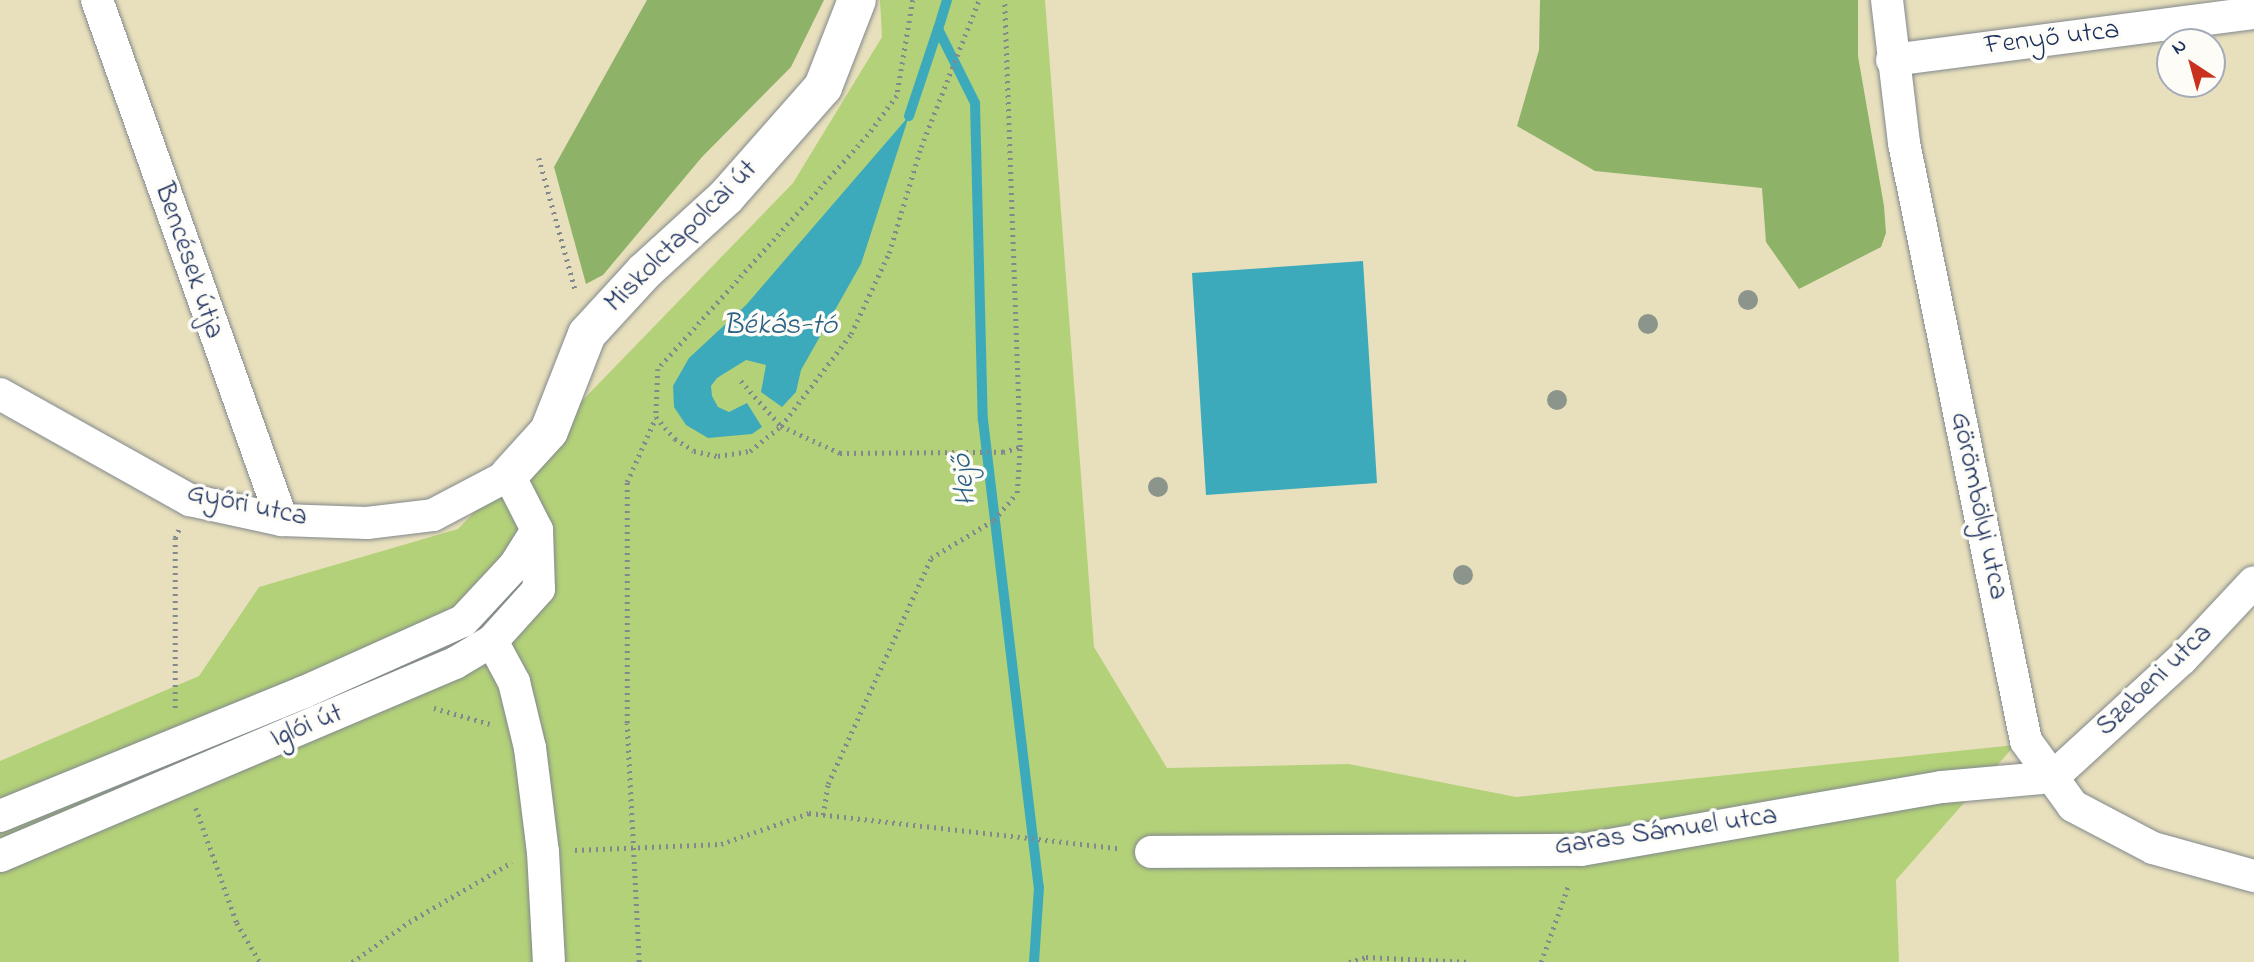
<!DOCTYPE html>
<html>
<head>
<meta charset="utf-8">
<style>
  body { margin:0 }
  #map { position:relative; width:2254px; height:962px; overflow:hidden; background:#e8e0bc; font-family:"Indie Flower",sans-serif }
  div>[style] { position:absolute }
  .green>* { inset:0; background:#b3d178 }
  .forest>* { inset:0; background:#8eb368 }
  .water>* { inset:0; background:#3daabc }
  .stream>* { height:10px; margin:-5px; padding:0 5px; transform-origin:5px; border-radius:5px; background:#3daabc }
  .path>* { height:4.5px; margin-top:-2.25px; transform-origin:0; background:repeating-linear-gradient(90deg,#82888d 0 2px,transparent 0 7px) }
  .roads { filter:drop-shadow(0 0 2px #82888d) drop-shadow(0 0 2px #82888d) }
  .street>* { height:32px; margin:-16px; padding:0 16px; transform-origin:16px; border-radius:16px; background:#fff }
  .secondary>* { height:38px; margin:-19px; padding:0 19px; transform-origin:19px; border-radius:19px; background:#fff }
  .trees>* { width:20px; height:20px; margin:-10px; border-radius:50%; background:#8c958c }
  span { translate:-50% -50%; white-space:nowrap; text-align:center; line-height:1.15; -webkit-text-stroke:7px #fdfcf7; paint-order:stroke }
  .street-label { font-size:28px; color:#1b2f5e }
  .water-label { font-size:30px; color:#296084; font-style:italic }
  .north { position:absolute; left:2156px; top:28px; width:70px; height:70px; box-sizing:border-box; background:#fdfcf7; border:2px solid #a3aaba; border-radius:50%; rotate:324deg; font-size:19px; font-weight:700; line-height:28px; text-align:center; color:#1b2f5e }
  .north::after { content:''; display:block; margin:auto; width:24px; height:32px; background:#c8321e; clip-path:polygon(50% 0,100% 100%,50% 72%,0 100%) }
</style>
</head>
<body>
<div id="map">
  <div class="green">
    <i style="clip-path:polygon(880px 0,1045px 0,1094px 647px,1167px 768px,1349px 764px,1516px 797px,2015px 745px,1896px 880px,1899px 962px,0 962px,0 761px,199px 676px,259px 587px,458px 529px,793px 183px,882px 37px)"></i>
  </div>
  <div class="forest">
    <i style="clip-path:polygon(647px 0,824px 0,791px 67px,702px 157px,603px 275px,586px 284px,554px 167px)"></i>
    <i style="clip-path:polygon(1540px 0,1858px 0,1858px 56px,1884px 206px,1886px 233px,1881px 247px,1799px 289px,1766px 242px,1762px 188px,1595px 171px,1517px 126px,1539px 50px)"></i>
  </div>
  <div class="water">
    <i style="clip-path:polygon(909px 116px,861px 264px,801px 370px,796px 392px,782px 407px,761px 392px,766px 365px,746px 360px,717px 378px,711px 386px,712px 396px,718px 407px,729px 412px,747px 403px,762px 427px,752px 434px,708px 438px,686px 425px,674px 407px,673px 386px,689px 358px,746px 305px)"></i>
    <i style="clip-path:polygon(1363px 261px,1377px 483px,1206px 495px,1192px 273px)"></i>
  </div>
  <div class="stream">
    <i style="left:947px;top:0;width:30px;rotate:107deg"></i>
    <i style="left:938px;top:29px;width:83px;rotate:63.4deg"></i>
    <i style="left:975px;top:103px;width:317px;rotate:88.6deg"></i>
    <i style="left:983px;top:420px;width:470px;rotate:83.2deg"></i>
    <i style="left:1039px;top:887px;width:75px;rotate:93.8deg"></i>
    <i style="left:909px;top:116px;width:92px;rotate:-71.6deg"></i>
  </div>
  <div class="path">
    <i style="left:913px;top:0;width:97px;rotate:99.5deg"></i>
    <i style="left:897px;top:96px;width:49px;rotate:126.6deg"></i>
    <i style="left:868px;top:135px;width:314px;rotate:131.9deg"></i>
    <i style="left:658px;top:369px;width:48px;rotate:92.4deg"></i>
    <i style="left:656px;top:417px;width:29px;rotate:49deg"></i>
    <i style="left:675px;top:439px;width:22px;rotate:32deg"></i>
    <i style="left:694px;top:451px;width:25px;rotate:12deg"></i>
    <i style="left:718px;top:456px;width:32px;rotate:-9deg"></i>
    <i style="left:750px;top:451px;width:40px;rotate:-39deg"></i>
    <i style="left:781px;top:426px;width:116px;rotate:-52.7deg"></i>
    <i style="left:851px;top:334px;width:89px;rotate:-64.9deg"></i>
    <i style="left:889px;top:253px;width:111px;rotate:-73.2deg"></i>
    <i style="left:921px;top:147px;width:158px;rotate:-68.5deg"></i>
    <i style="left:539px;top:158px;width:139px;rotate:74.6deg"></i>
    <i style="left:741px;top:381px;width:60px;rotate:48.4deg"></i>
    <i style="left:781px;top:426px;width:65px;rotate:24.6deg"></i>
    <i style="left:840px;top:453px;width:163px;rotate:-0.4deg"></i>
    <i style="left:1003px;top:452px;width:18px;rotate:-16deg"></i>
    <i style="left:175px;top:708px;width:170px;rotate:-90deg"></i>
    <i style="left:175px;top:538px;width:10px;rotate:-66deg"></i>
    <i style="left:434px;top:708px;width:58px;rotate:15.9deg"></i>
    <i style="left:196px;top:808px;width:122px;rotate:70.4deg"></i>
    <i style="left:237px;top:923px;width:45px;rotate:59.5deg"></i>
    <i style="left:823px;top:815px;width:31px;rotate:-81deg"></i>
    <i style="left:828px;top:784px;width:248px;rotate:-65.5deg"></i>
    <i style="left:931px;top:558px;width:74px;rotate:-31.1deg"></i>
    <i style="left:994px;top:520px;width:35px;rotate:-50deg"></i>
    <i style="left:1017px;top:493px;width:46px;rotate:-86.3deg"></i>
    <i style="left:1020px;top:447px;width:447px;rotate:-92deg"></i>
    <i style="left:575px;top:850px;width:146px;rotate:-2.4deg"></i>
    <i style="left:721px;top:844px;width:93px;rotate:-19.4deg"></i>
    <i style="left:809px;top:813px;width:311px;rotate:6.5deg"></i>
    <i style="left:352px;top:962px;width:70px;rotate:-35.1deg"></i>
    <i style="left:409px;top:922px;width:119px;rotate:-30.2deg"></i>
    <i style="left:639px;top:962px;width:239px;rotate:-92.9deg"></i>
    <i style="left:627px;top:723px;width:241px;rotate:-90deg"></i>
    <i style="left:627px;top:482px;width:71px;rotate:-66deg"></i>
    <i style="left:1349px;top:962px;width:18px;rotate:-16deg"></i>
    <i style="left:1366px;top:957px;width:104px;rotate:2.8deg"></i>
    <i style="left:1541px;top:962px;width:83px;rotate:-70.3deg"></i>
  </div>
  <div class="roads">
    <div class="street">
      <i style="left:97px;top:0;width:552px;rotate:70.42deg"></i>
      <i style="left:1887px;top:0;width:144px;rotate:83.2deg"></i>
      <i style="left:1904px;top:143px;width:610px;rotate:78.47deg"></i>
      <i style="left:2026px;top:741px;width:80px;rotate:54.1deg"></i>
      <i style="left:2073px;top:806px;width:90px;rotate:27.7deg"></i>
      <i style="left:2153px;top:848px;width:105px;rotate:15.5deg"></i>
      <i style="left:1892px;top:60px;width:365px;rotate:-7.4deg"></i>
      <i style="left:0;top:394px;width:218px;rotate:29.2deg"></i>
      <i style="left:190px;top:500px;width:94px;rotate:12.3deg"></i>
      <i style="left:282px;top:520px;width:85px;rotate:2deg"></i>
      <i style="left:367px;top:523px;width:66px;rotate:-6.9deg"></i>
      <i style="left:433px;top:515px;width:86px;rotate:-27.8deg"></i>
      <i style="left:509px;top:475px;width:62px;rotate:63deg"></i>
      <i style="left:537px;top:530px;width:59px;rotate:88.1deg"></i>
      <i style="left:539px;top:589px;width:70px;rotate:132.1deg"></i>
      <i style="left:492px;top:641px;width:43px;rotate:149.3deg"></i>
      <i style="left:455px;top:663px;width:494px;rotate:157deg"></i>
      <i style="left:492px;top:641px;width:47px;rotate:61.8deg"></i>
      <i style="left:514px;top:682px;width:68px;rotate:76.4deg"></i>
      <i style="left:530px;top:748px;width:105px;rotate:82.9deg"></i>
      <i style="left:543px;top:852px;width:110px;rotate:86.9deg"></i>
      <i style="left:2053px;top:777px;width:175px;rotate:-42.5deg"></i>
      <i style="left:2182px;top:659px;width:105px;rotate:-46.9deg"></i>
      <i style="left:0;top:816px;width:328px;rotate:-22.2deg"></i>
      <i style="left:304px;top:692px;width:174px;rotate:-24.1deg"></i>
      <i style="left:463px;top:621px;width:76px;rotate:-47.1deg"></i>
      <i style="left:515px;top:565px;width:41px;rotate:-57.8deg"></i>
      <i style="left:1151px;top:852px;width:430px;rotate:-0.3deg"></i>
      <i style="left:1581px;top:850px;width:366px;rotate:-9.9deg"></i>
      <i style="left:1942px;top:787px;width:111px;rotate:-5.1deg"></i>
    </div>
    <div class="secondary">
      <i style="left:509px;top:475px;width:59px;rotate:-47.7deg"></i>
      <i style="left:549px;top:431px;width:104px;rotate:-68.6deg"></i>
      <i style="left:587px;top:334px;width:86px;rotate:-47.4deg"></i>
      <i style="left:645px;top:271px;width:110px;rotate:-42.4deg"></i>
      <i style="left:726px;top:197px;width:147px;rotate:-48.6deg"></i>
      <i style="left:823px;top:87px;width:93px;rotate:-68.7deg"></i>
    </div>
  </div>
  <div class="trees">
    <i style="left:1748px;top:300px"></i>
    <i style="left:1648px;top:324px"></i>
    <i style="left:1557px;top:400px"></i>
    <i style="left:1158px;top:487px"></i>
    <i style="left:1463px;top:575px"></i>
  </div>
  <div class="street-label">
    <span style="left:2052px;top:39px;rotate:-7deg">Fenyő utca</span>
    <span style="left:682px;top:237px;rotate:-45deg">Miskolctapolcai út</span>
    <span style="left:188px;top:261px;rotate:71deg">Bencések útja</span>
    <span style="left:247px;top:506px;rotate:12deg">Győri utca</span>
    <span style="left:1978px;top:506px;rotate:78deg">Görömbölyi utca</span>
    <span style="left:2155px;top:681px;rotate:-44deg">Szebeni utca</span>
    <span style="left:307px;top:727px;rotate:-22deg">Iglói út</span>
    <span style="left:1666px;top:832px;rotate:-8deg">Garas Sámuel utca</span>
  </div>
  <div class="water-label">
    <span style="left:780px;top:326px">Békás-tó</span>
    <span style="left:965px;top:480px;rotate:-97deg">Hejő</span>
  </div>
  <div class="north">N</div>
</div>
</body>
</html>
